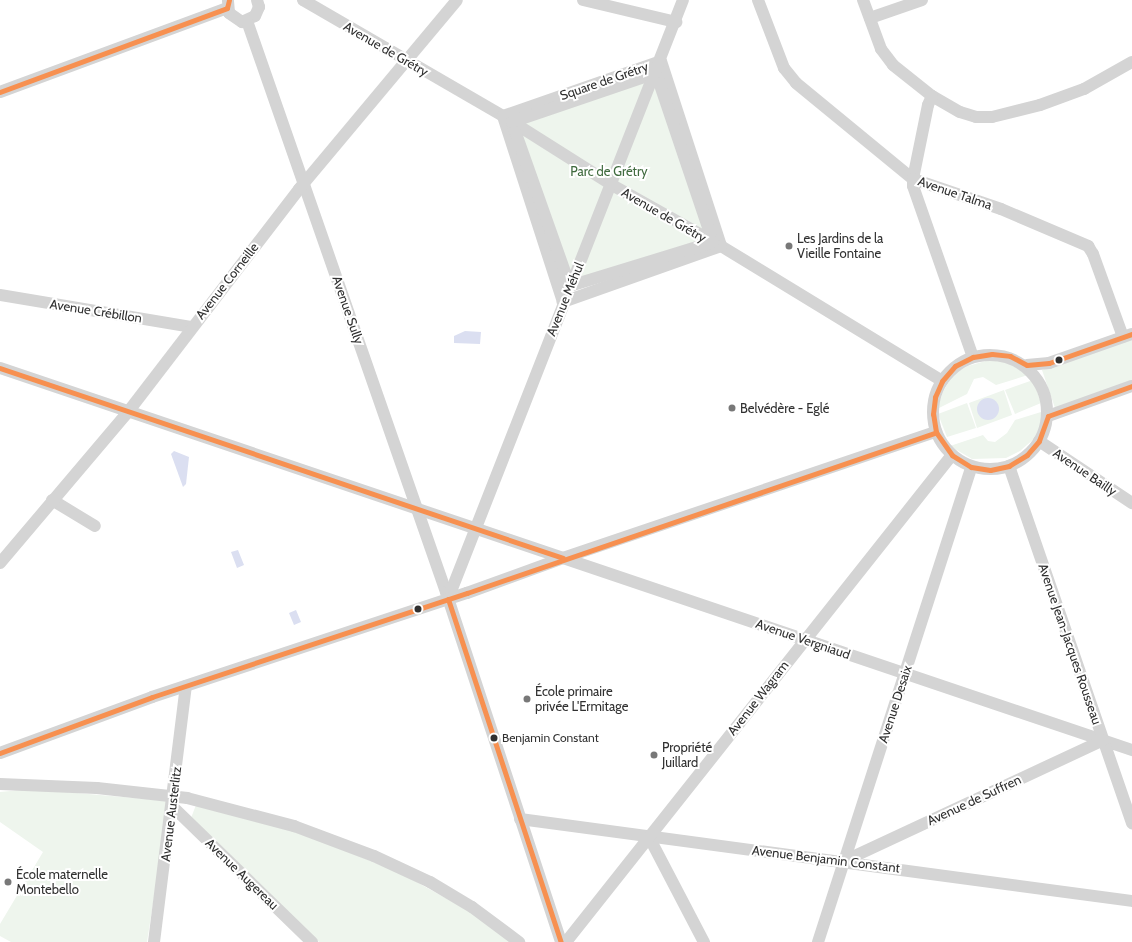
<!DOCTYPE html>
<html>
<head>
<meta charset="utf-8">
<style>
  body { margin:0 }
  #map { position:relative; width:1132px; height:942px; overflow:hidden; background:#fff; font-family:Cabin,sans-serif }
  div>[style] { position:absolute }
  .green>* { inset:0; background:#eef5ed }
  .water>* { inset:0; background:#dbdff1 }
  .round { border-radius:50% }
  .minor>* { height:12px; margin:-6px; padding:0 6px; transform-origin:6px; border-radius:6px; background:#d4d4d4 }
  .minor>.ring { margin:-6px; padding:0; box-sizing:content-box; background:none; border:12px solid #d4d4d4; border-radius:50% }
  .bus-1>* { height:5px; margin:-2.5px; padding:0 2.5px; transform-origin:2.5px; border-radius:2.5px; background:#f79050 }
  .dots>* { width:11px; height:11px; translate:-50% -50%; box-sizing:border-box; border:2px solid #fff; border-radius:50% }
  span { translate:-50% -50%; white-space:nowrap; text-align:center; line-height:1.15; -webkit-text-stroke:4px #fff; paint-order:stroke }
  .bus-label { font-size:12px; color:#303030 }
  .left { translate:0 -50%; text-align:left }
  .street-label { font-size:13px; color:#303030 }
  .park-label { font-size:13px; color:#406b3f }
  .poi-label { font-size:13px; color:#303030 }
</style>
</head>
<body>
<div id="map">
  <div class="green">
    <i style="clip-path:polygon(656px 73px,713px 242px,570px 286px,512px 122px)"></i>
    <i style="clip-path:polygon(1132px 338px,1132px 381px,1055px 408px,1042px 370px)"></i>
    <i style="clip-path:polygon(989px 360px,1005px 361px,1028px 375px,996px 385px,983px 377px,974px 379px,967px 394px,937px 409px,943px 392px,953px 374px,968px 366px)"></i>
    <i style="clip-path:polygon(1033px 380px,1041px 403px,1015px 414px,1005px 390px)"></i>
    <i style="clip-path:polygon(1004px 390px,1012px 415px,977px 428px,969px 403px)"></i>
    <i style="clip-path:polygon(967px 403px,976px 428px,947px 437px,938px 414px)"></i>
    <i style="clip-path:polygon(1041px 412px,1043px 424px,1035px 438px,1020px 451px,1006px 458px,972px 459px,950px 446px,983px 435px,988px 441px,995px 442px,1007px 433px,1015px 420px)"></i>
    <i style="clip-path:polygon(31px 789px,169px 801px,147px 942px,11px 942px,0 936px,0 924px,43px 852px,0 822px,0 792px)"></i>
    <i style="clip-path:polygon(196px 805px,296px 830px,402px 874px,469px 911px,513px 942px,319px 942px,191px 818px)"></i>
  </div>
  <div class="water">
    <i style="clip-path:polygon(465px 331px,481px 332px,480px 344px,454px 343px,454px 336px)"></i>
    <i class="round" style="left:977px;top:398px;width:22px;height:22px"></i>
    <i style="clip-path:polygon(174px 451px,189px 457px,186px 484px,183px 487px,171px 454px)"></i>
    <i style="clip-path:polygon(238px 550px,244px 565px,237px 568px,231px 552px)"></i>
    <i style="clip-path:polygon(296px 610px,301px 622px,294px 625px,289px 613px)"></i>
  </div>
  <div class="minor">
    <i style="left:303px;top:0;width:231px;rotate:30.1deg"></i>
    <i style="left:503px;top:116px;width:129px;rotate:32.3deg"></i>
    <i style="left:612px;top:185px;width:125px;rotate:29.2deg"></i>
    <i style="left:721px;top:246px;width:259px;rotate:31.4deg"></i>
    <i style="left:583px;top:0;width:96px;rotate:13.3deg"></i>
    <i style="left:758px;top:0;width:73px;rotate:69.1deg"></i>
    <i style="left:784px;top:68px;width:19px;rotate:51deg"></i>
    <i style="left:796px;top:83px;width:151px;rotate:39.4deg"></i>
    <i style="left:913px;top:179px;width:93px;rotate:18.8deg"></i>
    <i style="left:1001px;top:209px;width:95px;rotate:23deg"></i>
    <i style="left:1088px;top:246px;width:9px;rotate:58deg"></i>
    <i style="left:1093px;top:254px;width:88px;rotate:70.1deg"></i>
    <i style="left:863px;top:0;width:52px;rotate:69.8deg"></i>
    <i style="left:881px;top:49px;width:20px;rotate:53deg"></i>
    <i style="left:893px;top:65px;width:50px;rotate:38.5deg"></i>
    <i style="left:932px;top:96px;width:32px;rotate:30deg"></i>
    <i style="left:960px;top:112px;width:17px;rotate:17deg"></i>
    <i style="left:976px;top:117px;width:16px"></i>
    <i style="left:992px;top:117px;width:49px;rotate:-14deg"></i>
    <i style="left:1040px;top:105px;width:47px;rotate:-20deg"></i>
    <i style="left:1084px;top:89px;width:55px;rotate:-29.4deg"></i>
    <i style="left:228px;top:1px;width:12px;rotate:85deg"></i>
    <i style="left:229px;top:13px;width:16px;rotate:35deg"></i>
    <i style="left:242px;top:22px;width:14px;rotate:-25deg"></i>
    <i style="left:255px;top:16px;width:10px;rotate:-66deg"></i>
    <i style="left:259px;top:7px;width:7px;rotate:-106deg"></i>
    <i style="left:870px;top:18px;width:55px;rotate:-19.1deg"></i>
    <i style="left:247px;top:21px;width:605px;rotate:70.79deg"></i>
    <i style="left:446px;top:592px;width:368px;rotate:71.8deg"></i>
    <i style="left:661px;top:61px;width:194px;rotate:72deg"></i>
    <i style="left:721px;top:246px;width:168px;rotate:160.5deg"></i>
    <i style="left:563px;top:302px;width:195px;rotate:-107.9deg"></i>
    <i style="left:503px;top:116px;width:167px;rotate:-19.2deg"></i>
    <i style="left:656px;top:73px;width:178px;rotate:71.4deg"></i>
    <i style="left:713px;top:242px;width:150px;rotate:162.9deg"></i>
    <i style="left:570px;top:286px;width:174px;rotate:-109.5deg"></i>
    <i style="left:512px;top:122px;width:152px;rotate:-18.8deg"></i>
    <i style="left:0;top:92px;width:242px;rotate:-20.3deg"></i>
    <i style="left:932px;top:96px;width:10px;rotate:114deg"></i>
    <i style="left:928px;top:105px;width:76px;rotate:101.5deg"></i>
    <i style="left:913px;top:179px;width:7px;rotate:90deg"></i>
    <i style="left:913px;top:186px;width:181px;rotate:70.7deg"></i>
    <i style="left:0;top:295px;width:195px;rotate:9.5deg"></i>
    <i class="ring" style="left:933px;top:355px;width:102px;height:102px"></i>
    <i style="left:1027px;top:365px;width:22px;rotate:-5deg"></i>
    <i style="left:1049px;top:363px;width:88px;rotate:-19.3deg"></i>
    <i style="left:0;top:368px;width:1195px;rotate:18.65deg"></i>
    <i style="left:1048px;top:416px;width:89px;rotate:-19.7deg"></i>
    <i style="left:1039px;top:441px;width:112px;rotate:33.7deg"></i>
    <i style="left:1009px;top:466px;width:378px;rotate:71deg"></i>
    <i style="left:52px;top:500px;width:50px;rotate:31.2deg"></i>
    <i style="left:0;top:563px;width:198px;rotate:-49.7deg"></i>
    <i style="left:128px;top:412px;width:281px;rotate:-52.5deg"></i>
    <i style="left:299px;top:189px;width:246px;rotate:-50.1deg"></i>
    <i style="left:448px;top:599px;width:643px;rotate:-68.58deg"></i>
    <i style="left:0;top:753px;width:162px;rotate:-20.2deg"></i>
    <i style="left:152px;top:697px;width:332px;rotate:-18.3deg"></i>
    <i style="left:467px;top:593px;width:102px;rotate:-20deg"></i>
    <i style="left:563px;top:558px;width:394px;rotate:-18.7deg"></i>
    <i style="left:0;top:784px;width:97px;rotate:2.4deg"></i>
    <i style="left:97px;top:788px;width:91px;rotate:6.3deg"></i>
    <i style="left:187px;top:798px;width:111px;rotate:14.7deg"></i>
    <i style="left:294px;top:826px;width:85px;rotate:20.6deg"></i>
    <i style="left:374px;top:856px;width:62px;rotate:24.9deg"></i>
    <i style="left:430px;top:882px;width:49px;rotate:30.8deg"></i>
    <i style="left:472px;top:907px;width:59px;rotate:36.7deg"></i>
    <i style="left:173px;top:807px;width:194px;rotate:44.2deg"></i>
    <i style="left:520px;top:819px;width:617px;rotate:7.63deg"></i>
    <i style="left:649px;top:837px;width:119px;rotate:62.4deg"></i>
    <i style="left:844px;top:861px;width:286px;rotate:-25deg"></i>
    <i style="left:154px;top:942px;width:258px;rotate:-82.9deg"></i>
    <i style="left:566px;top:942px;width:621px;rotate:-51.6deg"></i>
    <i style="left:818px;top:942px;width:499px;rotate:-72.1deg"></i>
  </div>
  <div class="bus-1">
    <i style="left:0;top:92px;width:242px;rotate:-20.3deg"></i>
    <i style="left:227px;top:8px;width:8px;rotate:-76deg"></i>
    <i style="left:0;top:368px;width:594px;rotate:18.65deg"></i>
    <i style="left:1048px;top:416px;width:27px;rotate:110deg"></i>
    <i style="left:1039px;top:441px;width:18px;rotate:131deg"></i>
    <i style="left:1027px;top:455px;width:21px;rotate:149deg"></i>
    <i style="left:1009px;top:466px;width:19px;rotate:168deg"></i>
    <i style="left:990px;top:470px;width:19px;rotate:-171deg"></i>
    <i style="left:971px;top:467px;width:22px;rotate:-148deg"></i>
    <i style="left:952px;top:455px;width:28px;rotate:-125deg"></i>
    <i style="left:936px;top:432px;width:18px;rotate:-99deg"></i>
    <i style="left:933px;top:414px;width:17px;rotate:-83deg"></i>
    <i style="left:935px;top:397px;width:17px;rotate:-66deg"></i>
    <i style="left:942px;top:381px;width:20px;rotate:-49deg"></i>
    <i style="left:955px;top:366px;width:20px;rotate:-27deg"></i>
    <i style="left:973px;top:357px;width:19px;rotate:-9deg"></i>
    <i style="left:992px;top:354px;width:18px;rotate:6deg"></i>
    <i style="left:1010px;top:356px;width:19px;rotate:28deg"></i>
    <i style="left:1027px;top:365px;width:22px;rotate:-5deg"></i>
    <i style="left:1049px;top:363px;width:88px;rotate:-19.3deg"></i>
    <i style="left:1048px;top:416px;width:89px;rotate:-19.7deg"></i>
    <i style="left:448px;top:599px;width:361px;rotate:71.8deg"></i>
    <i style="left:0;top:753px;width:162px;rotate:-20.2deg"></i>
    <i style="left:152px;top:697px;width:332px;rotate:-18.3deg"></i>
    <i style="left:467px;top:593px;width:496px;rotate:-18.9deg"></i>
  </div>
  <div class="dots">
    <i style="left:789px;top:246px;background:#787878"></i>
    <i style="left:1059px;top:360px;background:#303030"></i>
    <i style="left:732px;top:408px;background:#787878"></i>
    <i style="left:418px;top:609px;background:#303030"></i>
    <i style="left:527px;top:699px;background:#787878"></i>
    <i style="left:494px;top:738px;background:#303030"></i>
    <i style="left:654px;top:755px;background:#787878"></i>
    <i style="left:8px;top:882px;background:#787878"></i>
  </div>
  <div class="bus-label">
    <span class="left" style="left:502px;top:738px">Benjamin Constant</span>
  </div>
  <div class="street-label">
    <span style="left:386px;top:49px;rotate:30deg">Avenue de Grétry</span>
    <span style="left:604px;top:81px;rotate:-19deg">Square de Grétry</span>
    <span style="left:955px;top:193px;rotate:19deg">Avenue Talma</span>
    <span style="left:664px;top:215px;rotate:30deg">Avenue de Grétry</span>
    <span style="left:227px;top:281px;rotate:-52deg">Avenue Corneille</span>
    <span style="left:565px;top:299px;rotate:-68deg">Avenue Méhul</span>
    <span style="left:348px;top:310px;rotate:71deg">Avenue Sully</span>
    <span style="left:96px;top:311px;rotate:9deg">Avenue Crébillon</span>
    <span style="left:1085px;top:472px;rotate:34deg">Avenue Bailly</span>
    <span style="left:803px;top:639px;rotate:19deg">Avenue Vergniaud</span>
    <span style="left:1070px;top:644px;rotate:71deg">Avenue Jean-Jacques Rousseau</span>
    <span style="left:758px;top:698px;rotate:-52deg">Avenue Wagram</span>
    <span style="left:895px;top:704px;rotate:-72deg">Avenue Desaix</span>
    <span style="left:974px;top:800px;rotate:-25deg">Avenue de Suffren</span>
    <span style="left:171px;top:814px;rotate:-83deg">Avenue Austerlitz</span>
    <span style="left:826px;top:859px;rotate:7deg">Avenue Benjamin Constant</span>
    <span style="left:242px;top:874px;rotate:44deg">Avenue Augereau</span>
  </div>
  <div class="park-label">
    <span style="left:609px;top:171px">Parc de Grétry</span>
  </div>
  <div class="poi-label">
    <span class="left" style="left:797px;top:246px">Les Jardins de la<br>Vieille Fontaine</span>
    <span class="left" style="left:740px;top:408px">Belvédère - Eglé</span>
    <span class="left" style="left:535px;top:699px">École primaire<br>privée L'Ermitage</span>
    <span class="left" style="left:662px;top:755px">Propriété<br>Juillard</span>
    <span class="left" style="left:16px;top:882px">École maternelle<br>Montebello</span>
  </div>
</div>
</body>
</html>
